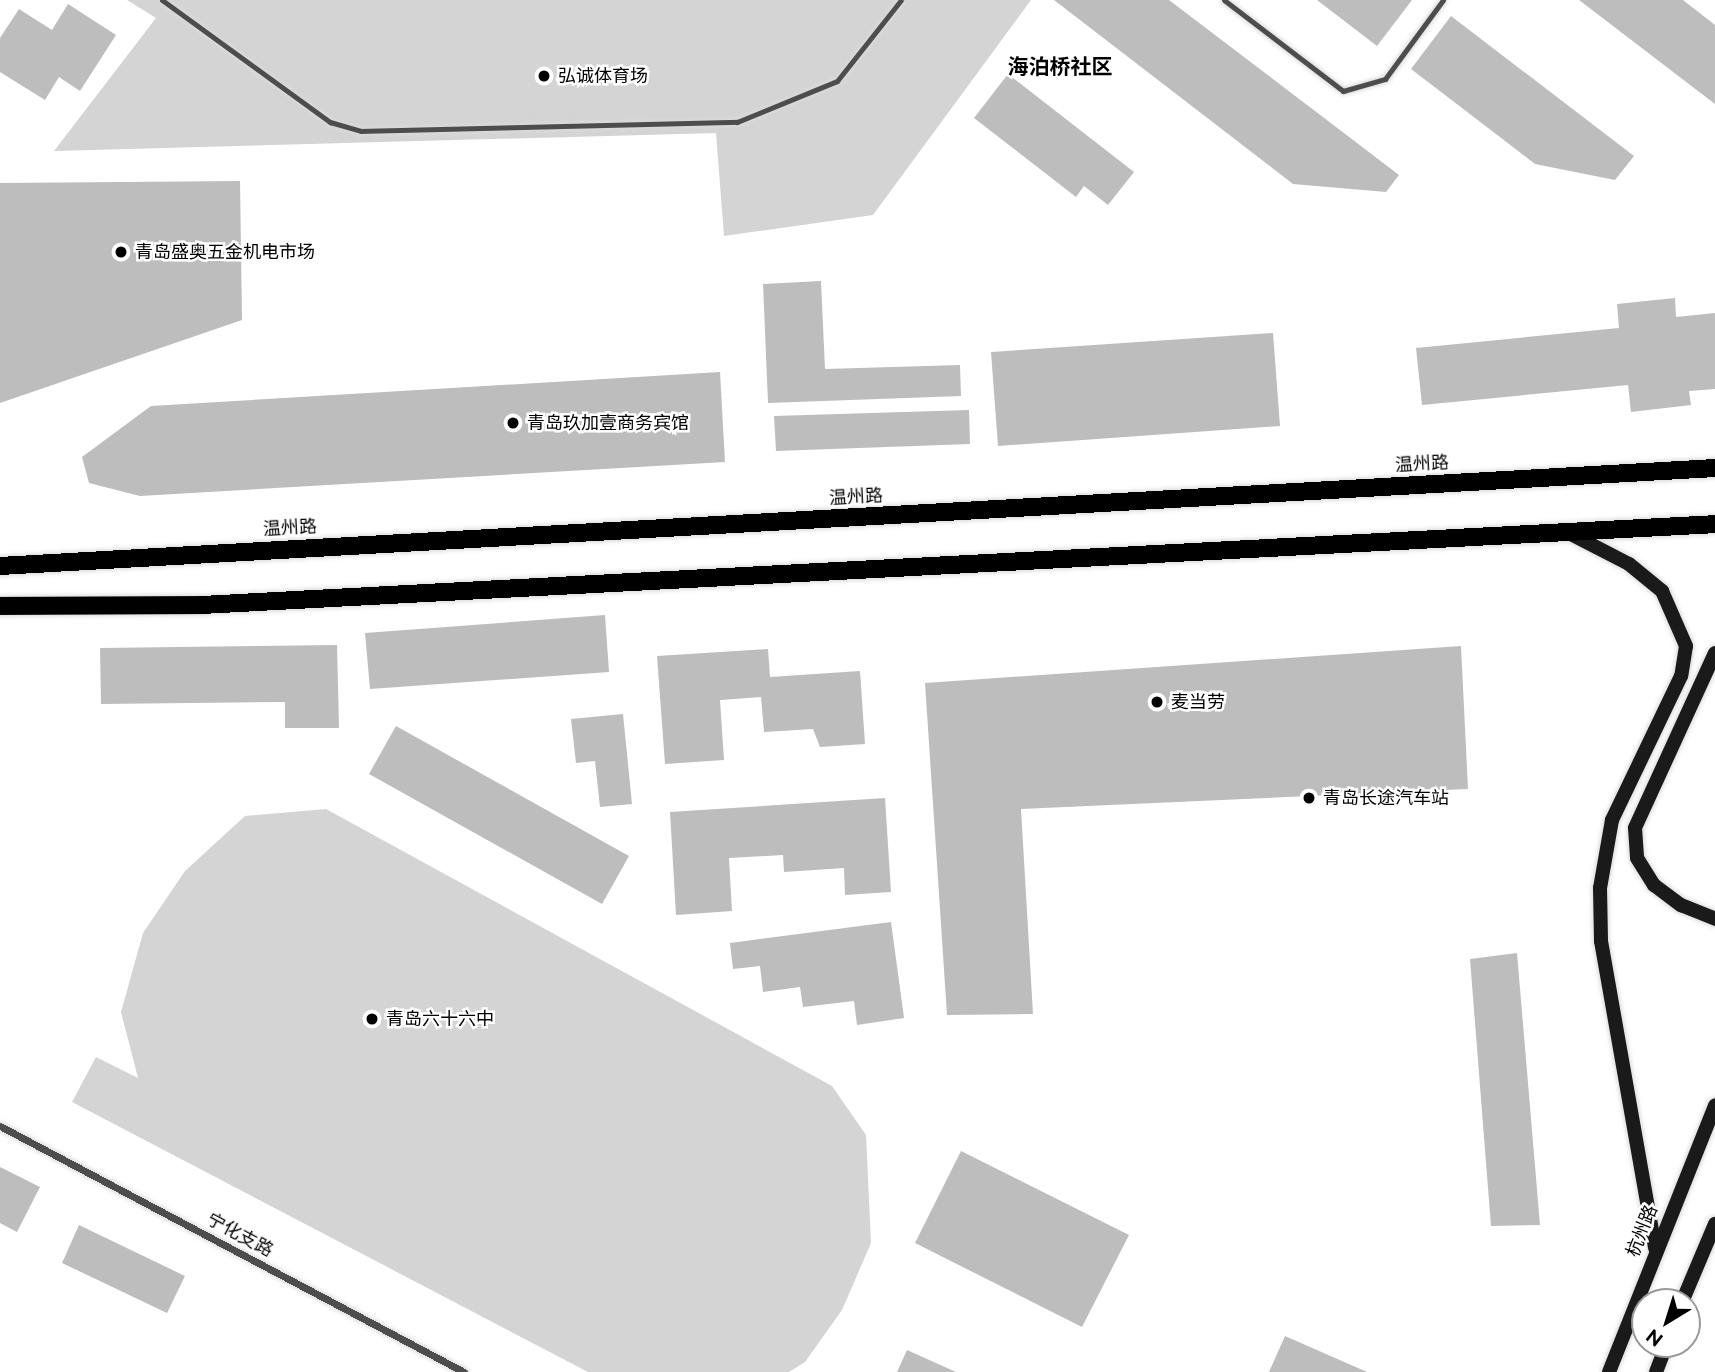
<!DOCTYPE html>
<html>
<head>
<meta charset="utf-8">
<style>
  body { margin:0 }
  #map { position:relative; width:1715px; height:1372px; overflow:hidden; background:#fff; font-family:Raleway,"Noto Sans SC",sans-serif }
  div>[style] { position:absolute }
  .green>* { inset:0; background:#d4d4d4 }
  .building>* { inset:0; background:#bdbdbd }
  .roads { filter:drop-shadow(0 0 2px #dbdbdb) drop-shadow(0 0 2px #dbdbdb) }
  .service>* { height:5px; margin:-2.5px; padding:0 2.5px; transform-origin:2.5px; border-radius:2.5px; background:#4d4d4d }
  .minor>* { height:7px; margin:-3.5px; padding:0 3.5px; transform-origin:3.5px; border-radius:3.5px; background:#4d4d4d }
  .secondary>* { height:14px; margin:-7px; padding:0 7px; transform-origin:7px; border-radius:7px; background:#1a1a1a }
  .primary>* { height:18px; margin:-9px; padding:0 9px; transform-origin:9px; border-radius:9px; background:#000 }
  .dots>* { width:19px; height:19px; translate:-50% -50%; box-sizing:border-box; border:4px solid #fff; border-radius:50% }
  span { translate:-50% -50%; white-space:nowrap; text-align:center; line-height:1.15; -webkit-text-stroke:5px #fff; paint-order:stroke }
  .poi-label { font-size:18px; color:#000 }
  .left { translate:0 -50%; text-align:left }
  .street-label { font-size:18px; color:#000 }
  .quarter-label { font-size:21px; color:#000; font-weight:700 }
  .north { position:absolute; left:1631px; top:1288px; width:70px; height:70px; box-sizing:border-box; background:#fff; border:2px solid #999; border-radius:50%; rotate:218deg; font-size:19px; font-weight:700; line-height:28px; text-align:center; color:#000 }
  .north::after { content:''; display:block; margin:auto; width:24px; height:32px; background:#000; clip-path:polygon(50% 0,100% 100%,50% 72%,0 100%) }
</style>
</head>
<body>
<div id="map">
  <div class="green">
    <i style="clip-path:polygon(127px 0,1031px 0,873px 215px,724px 236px,716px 133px,54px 151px,156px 18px)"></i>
    <i style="clip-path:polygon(326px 809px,832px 1086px,866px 1135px,871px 1243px,842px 1310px,805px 1362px,789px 1372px,588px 1372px,72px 1102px,96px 1057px,138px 1078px,121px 1012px,143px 933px,185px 871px,245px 816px)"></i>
  </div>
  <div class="building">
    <i style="clip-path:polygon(1054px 0,1169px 0,1399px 175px,1386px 192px,1293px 184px)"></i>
    <i style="clip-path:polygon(1317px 0,1412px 0,1377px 46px)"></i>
    <i style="clip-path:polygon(1579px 0,1683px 0,1715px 25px,1715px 104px)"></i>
    <i style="clip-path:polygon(68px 4px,116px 35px,80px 91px,59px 77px,45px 100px,0 72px,0 38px,19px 9px,52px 30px)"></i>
    <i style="clip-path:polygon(1451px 16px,1634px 156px,1615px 180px,1535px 164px,1411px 69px)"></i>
    <i style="clip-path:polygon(1008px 74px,1134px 172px,1108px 205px,1084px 186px,1076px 197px,974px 118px)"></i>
    <i style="clip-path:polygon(240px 181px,242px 320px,0 403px,0 183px)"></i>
    <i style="clip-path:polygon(821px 281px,825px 369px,960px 365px,961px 396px,768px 403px,763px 284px)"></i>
    <i style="clip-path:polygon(1675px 298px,1676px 317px,1715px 313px,1715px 389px,1689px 391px,1691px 405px,1631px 412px,1628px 385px,1422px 405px,1416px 348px,1619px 328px,1617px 304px)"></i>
    <i style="clip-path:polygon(1273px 333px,1280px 426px,998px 446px,991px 352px)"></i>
    <i style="clip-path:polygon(720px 372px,725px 462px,140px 496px,89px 483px,82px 457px,151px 406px)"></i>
    <i style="clip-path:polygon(969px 410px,970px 444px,776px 451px,774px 416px)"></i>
    <i style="clip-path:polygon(605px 615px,609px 672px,370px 689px,365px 633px)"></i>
    <i style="clip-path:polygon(337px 645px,339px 728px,285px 728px,285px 702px,101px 704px,100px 648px)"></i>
    <i style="clip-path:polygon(1461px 646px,1468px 789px,1021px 809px,1033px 1014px,947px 1015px,925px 683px)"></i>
    <i style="clip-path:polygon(768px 649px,770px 677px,860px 671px,865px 744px,820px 747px,813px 729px,764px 732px,761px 697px,720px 700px,724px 760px,665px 764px,657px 656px)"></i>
    <i style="clip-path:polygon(623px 714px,632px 804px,600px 807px,595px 761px,576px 763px,571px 719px)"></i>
    <i style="clip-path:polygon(396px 726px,629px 856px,602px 904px,369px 774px)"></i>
    <i style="clip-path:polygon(885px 798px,891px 892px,845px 895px,844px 868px,784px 872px,783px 855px,729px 858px,732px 911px,676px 915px,670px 812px)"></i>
    <i style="clip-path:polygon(891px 922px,904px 1018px,857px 1025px,854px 1001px,803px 1007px,800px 987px,763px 992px,760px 966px,733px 969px,730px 943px)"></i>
    <i style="clip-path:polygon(1517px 953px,1540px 1225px,1491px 1226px,1470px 959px)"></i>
    <i style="clip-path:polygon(961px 1151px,1129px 1235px,1082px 1327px,915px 1243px)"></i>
    <i style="clip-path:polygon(0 1167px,40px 1187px,17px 1232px,0 1223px)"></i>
    <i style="clip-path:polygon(79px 1225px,185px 1276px,167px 1313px,62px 1263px)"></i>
    <i style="clip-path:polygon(1285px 1336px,1367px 1372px,1269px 1372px)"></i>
    <i style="clip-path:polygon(907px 1350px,956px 1372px,897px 1372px)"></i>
  </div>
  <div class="roads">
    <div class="service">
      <i style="left:162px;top:0;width:208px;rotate:36deg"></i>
      <i style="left:330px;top:122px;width:32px;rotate:16deg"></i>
      <i style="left:361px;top:131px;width:376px;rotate:-1.4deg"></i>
      <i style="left:737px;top:122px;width:108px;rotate:-22.3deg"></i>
      <i style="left:837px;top:81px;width:103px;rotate:-51.7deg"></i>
      <i style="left:1224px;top:0;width:150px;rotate:37.4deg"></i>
      <i style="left:1343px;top:91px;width:44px;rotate:-15.9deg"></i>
      <i style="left:1385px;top:79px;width:98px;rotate:-53.7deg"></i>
    </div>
    <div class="minor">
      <i style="left:0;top:1126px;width:525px;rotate:27.93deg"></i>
    </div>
    <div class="secondary">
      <i style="left:1567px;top:532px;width:70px;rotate:27.3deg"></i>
      <i style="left:1629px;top:564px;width:43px;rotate:39.3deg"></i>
      <i style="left:1662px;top:591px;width:60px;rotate:66.4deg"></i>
      <i style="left:1686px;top:646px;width:30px;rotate:99deg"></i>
      <i style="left:1681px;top:676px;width:160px;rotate:115.6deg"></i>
      <i style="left:1612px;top:820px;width:69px;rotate:100deg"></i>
      <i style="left:1600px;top:888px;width:53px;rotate:88.9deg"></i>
      <i style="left:1601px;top:941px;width:312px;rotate:80deg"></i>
      <i style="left:1715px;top:653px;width:192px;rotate:114.6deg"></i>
      <i style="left:1635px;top:828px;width:30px;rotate:86deg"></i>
      <i style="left:1637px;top:858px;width:32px;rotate:58deg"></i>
      <i style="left:1654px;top:885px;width:34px;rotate:37deg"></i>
      <i style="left:1681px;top:905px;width:37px;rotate:22deg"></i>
      <i style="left:1682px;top:1302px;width:85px;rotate:-67.1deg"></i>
      <i style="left:1609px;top:1372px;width:287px;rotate:-68.3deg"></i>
      <i style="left:1656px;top:1372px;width:30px;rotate:-69deg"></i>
    </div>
    <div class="primary">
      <i style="left:0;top:566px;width:1718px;rotate:-3.27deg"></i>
      <i style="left:0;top:606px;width:202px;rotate:-0.3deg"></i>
      <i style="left:202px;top:605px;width:1515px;rotate:-3.06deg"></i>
    </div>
  </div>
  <div class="dots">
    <i style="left:544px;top:76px;background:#000"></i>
    <i style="left:121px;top:252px;background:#000"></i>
    <i style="left:513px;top:423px;background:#000"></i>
    <i style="left:1157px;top:702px;background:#000"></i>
    <i style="left:1309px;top:798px;background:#000"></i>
    <i style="left:372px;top:1019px;background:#000"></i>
  </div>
  <div class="poi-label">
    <span class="left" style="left:558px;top:76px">弘诚体育场</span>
    <span class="left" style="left:135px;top:252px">青岛盛奥五金机电市场</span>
    <span class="left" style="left:527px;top:423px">青岛玖加壹商务宾馆</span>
    <span class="left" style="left:1171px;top:702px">麦当劳</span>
    <span class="left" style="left:1323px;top:798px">青岛长途汽车站</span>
    <span class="left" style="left:386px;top:1019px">青岛六十六中</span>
  </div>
  <div class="street-label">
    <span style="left:1422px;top:464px;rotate:-3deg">温州路</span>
    <span style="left:856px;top:497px;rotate:-3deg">温州路</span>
    <span style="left:290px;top:528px;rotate:-3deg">温州路</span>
    <span style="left:1642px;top:1231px;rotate:-68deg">杭州路</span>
    <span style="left:240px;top:1235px;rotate:28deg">宁化支路</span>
  </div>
  <div class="quarter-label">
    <span style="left:1060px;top:67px">海泊桥社区</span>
  </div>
  <div class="north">N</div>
</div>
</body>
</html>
